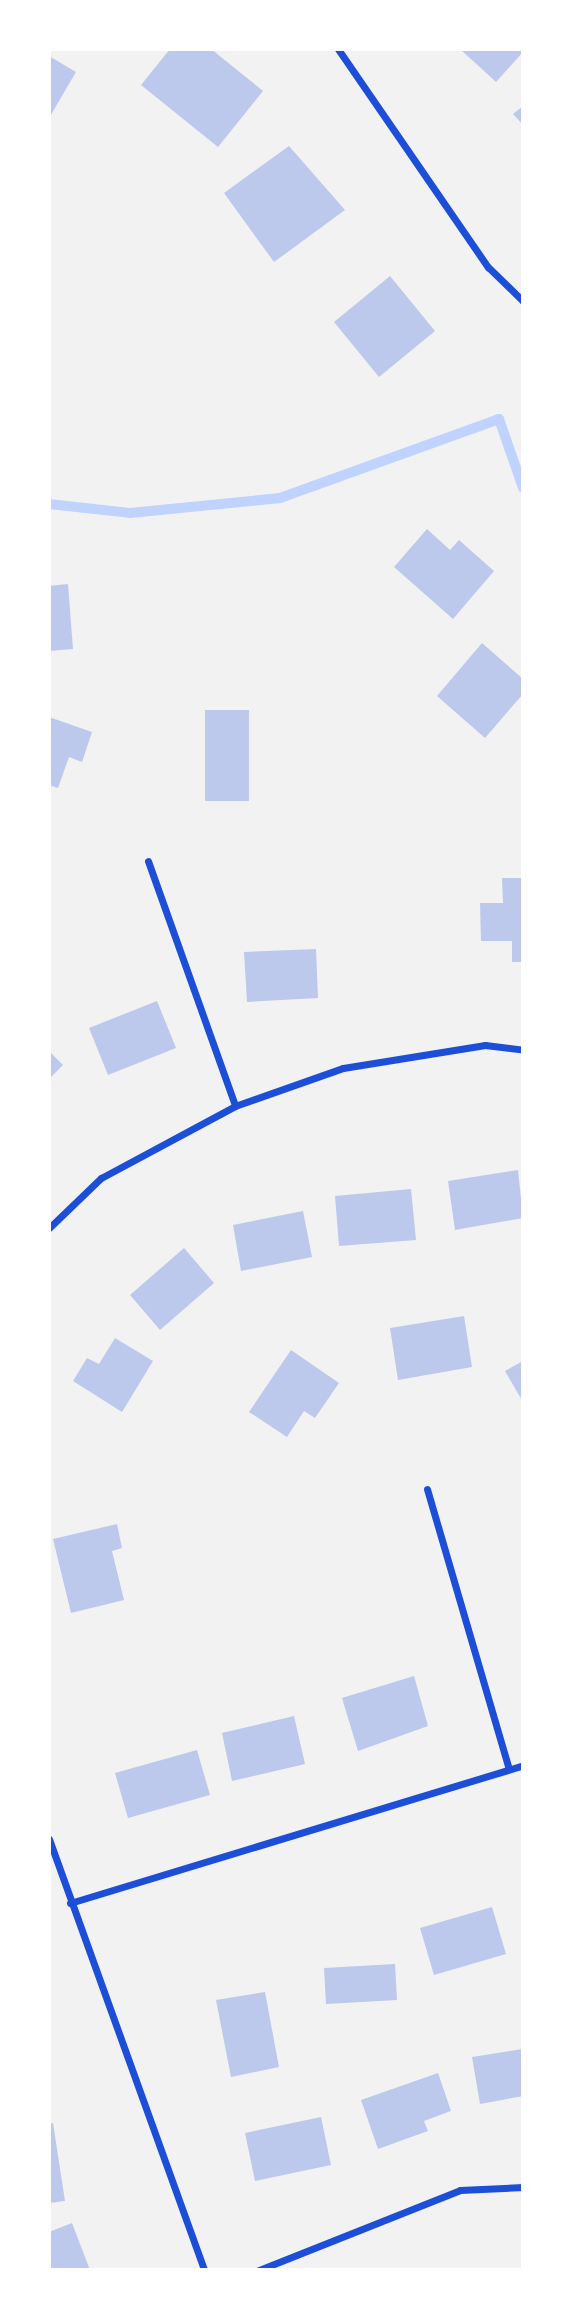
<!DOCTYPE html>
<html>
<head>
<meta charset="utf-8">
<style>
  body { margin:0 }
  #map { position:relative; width:572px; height:2319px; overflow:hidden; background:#f2f2f2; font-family:"Sofia Sans Condensed",sans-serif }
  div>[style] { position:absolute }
  .stream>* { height:10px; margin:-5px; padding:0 5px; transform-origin:5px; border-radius:5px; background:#bfd3fe }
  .building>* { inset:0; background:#bdc9ec }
  .minor>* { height:7px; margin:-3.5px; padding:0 3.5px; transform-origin:3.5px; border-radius:3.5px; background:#1d4ed8 }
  span { translate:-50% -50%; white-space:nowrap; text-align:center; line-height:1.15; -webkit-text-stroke:6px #fff; paint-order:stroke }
  .frame { position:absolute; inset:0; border:51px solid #fff; pointer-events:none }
</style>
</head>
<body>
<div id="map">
  <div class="stream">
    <i style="left:49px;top:504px;width:81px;rotate:6.3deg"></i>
    <i style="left:130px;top:513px;width:151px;rotate:-5.7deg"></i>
    <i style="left:280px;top:498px;width:233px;rotate:-19.8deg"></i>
    <i style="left:499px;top:419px;width:73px;rotate:70.8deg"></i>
  </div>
  <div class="building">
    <i style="clip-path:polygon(170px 49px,211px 49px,263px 91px,218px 147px,141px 85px)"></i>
    <i style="clip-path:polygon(460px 49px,523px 49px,523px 52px,496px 82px)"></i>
    <i style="clip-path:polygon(49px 56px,76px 72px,49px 118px)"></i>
    <i style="clip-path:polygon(523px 106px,523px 125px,513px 114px)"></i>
    <i style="clip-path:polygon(289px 146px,345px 210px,274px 262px,224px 193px)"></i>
    <i style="clip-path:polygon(390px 276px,435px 331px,379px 377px,334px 322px)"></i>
    <i style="clip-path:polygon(427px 529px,450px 550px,459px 540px,494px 571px,453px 619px,394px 567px)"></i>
    <i style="clip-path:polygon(68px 584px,73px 649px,49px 651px,49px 586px)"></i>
    <i style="clip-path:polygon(482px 643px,523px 679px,523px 694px,485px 738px,437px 696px)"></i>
    <i style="clip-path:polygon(205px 710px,249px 710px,249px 801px,205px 801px)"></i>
    <i style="clip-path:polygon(49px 717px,92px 732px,82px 762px,69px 757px,58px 788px,49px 785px)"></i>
    <i style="clip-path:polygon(502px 878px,523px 878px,523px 962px,512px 962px,512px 941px,481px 941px,480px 903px,503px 903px)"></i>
    <i style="clip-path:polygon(316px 949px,318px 998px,247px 1002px,244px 952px)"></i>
    <i style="clip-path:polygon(157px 1001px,176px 1048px,108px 1075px,89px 1028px)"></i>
    <i style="clip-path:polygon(49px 1051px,63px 1065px,49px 1079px)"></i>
    <i style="clip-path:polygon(518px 1170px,523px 1218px,455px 1230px,448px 1181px)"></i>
    <i style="clip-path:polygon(411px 1189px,416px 1240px,339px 1246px,335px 1196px)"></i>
    <i style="clip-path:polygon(303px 1211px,312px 1257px,241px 1271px,233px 1225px)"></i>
    <i style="clip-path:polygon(184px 1248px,214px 1283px,160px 1330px,130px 1295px)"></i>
    <i style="clip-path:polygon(464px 1316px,472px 1367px,398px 1380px,390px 1328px)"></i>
    <i style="clip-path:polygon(115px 1338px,153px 1361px,122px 1412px,73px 1381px,87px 1358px,99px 1364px)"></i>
    <i style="clip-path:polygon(291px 1350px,339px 1383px,315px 1418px,304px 1411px,287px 1437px,249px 1412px)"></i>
    <i style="clip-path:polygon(523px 1361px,523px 1402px,505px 1371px)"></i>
    <i style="clip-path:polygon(117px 1524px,122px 1548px,112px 1551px,124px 1600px,71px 1613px,53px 1539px)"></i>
    <i style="clip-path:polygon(414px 1676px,428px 1726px,358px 1751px,342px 1698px)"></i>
    <i style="clip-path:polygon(294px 1716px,305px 1764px,232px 1781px,222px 1733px)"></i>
    <i style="clip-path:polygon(197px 1750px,210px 1795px,128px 1818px,115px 1773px)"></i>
    <i style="clip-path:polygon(492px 1907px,506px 1954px,434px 1975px,420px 1928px)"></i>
    <i style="clip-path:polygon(395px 1964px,397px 2000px,326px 2004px,324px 1968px)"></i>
    <i style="clip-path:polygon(265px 1992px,279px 2067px,231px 2077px,216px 2000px)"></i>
    <i style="clip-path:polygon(523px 2049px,523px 2096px,480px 2104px,472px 2057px)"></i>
    <i style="clip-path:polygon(438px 2073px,451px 2111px,424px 2121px,428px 2131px,378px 2149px,361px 2100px)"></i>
    <i style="clip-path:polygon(321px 2117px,331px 2165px,255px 2181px,245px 2133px)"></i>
    <i style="clip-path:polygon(53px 2123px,65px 2201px,49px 2203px,49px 2124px)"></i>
    <i style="clip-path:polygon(72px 2223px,90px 2270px,49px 2270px,49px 2232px)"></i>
  </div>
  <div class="minor">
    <i style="left:338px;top:49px;width:265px;rotate:55.5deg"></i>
    <i style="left:488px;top:267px;width:49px;rotate:44.2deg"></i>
    <i style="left:148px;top:861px;width:260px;rotate:70.4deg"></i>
    <i style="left:49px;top:1228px;width:72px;rotate:-43.9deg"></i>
    <i style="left:101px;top:1178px;width:152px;rotate:-28.2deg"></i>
    <i style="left:235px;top:1106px;width:114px;rotate:-19.4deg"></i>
    <i style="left:343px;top:1068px;width:144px;rotate:-9.2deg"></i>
    <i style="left:485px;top:1045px;width:38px;rotate:7deg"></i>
    <i style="left:427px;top:1489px;width:292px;rotate:73.7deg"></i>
    <i style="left:49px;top:1839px;width:458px;rotate:70.2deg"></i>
    <i style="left:70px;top:1903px;width:474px;rotate:-16.9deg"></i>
    <i style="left:259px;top:2270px;width:216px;rotate:-21.7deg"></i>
    <i style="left:460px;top:2190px;width:63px;rotate:-2.7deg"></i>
  </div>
  <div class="frame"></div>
</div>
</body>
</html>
